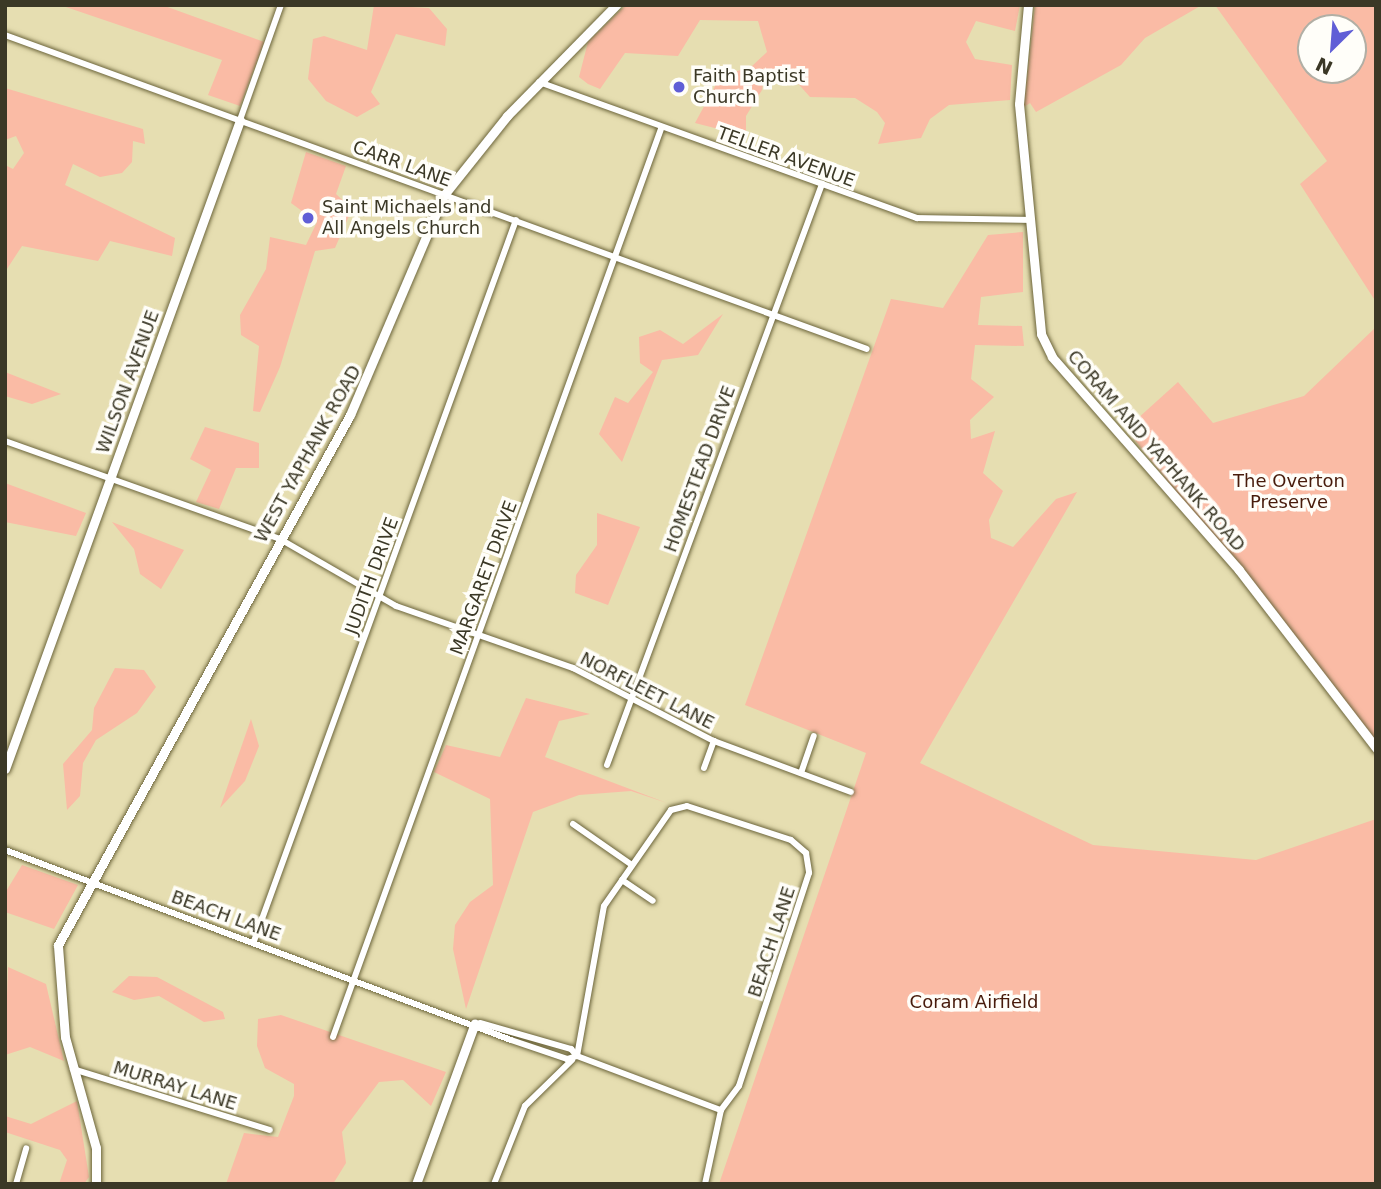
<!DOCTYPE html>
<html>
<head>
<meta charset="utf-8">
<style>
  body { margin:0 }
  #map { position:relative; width:1381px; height:1189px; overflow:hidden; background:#e6deb1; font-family:"DejaVu Sans",sans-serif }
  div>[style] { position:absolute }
  .green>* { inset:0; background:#fabba5 }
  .roads { filter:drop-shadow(0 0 2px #6c653b) drop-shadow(0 0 2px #6c653b) }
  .street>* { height:6px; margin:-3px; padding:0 3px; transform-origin:3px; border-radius:3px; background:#fff }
  .secondary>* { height:9px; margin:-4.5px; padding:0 4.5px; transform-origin:4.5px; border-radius:4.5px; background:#fff }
  .dots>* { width:19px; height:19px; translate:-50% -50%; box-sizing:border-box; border:4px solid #fffef9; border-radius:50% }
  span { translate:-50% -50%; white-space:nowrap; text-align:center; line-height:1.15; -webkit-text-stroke:7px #fffef9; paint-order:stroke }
  .poi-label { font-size:18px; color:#3b3826 }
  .left { translate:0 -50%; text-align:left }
  .street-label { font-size:18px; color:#3b3826 }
  .park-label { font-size:18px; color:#471b0b }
  .frame { position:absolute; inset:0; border:7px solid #3b3826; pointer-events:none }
  .north { position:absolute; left:1297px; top:14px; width:70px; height:70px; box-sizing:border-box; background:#fffef9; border:2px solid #b1afa5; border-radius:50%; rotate:205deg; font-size:19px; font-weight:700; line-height:28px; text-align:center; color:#3b3826 }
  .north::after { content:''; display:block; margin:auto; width:24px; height:32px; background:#605ed6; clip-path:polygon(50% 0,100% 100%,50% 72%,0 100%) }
</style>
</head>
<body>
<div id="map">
  <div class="green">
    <i style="clip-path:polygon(60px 5px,162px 5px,264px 42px,240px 106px,208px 95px,222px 60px)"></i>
    <i style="clip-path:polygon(374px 5px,429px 8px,447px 29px,445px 46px,396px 34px,371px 92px,380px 104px,357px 117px,326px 101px,308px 79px,313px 39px,324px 36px,367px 50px)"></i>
    <i style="clip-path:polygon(626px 5px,1020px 5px,1015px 31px,976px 21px,966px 42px,975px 59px,1012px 65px,1010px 100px,949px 105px,930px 119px,921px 138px,878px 144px,885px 123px,877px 112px,855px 98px,810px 97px,794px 79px,764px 72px,762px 90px,746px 116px,746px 136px,695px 123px,720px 77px,752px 66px,767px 52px,758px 21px,700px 20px,678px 56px,625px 53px,600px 89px,588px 84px,579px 77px,588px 42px)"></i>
    <i style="clip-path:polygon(1035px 5px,1202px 5px,1145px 38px,1121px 65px,1036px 112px,1030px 103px,1024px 107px)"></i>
    <i style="clip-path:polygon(evenodd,1215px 5px,1376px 5px,1376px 302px,1300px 184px,1327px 161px,1215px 5px,1311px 28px,1353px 28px,1353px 70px,1311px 70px,1311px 28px)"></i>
    <i style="clip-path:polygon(5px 88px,143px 129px,145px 144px,133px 141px,132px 162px,122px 173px,100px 177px,73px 164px,65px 185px,175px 238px,172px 256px,110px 241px,98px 261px,22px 246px,5px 272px,5px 165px,13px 169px,24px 153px,16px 136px,5px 140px)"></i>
    <i style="clip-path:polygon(306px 152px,346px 166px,336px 194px,352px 209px,335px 248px,315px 251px,280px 367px,260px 412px,253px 411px,259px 346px,241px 335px,240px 315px,266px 269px,270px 237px,306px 245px,317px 222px,291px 203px)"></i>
    <i style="clip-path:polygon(1023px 232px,1023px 292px,981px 297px,978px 325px,1022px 326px,1024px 346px,975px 345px,971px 379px,994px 397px,970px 420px,971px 439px,995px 431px,983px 473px,1003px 491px,989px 520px,991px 538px,1013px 547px,1056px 499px,1077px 492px,920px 763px,1093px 845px,1256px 860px,1376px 819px,1376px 1184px,719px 1184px,866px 753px,745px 705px,891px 299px,943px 308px,988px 235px)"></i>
    <i style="clip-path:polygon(723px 314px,698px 355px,662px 360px,622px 462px,599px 434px,615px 397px,628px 403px,653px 372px,640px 363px,639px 337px,660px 330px,683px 344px)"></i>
    <i style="clip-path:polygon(1376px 327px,1376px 741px,1126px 429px,1178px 382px,1213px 423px,1304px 396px)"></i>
    <i style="clip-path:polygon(5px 372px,61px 394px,32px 404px,5px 396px)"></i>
    <i style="clip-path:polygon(205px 427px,259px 443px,259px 468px,236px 468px,219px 509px,196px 502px,211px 470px,190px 459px)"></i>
    <i style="clip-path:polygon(5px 483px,86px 513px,76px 536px,5px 522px)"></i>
    <i style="clip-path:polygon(597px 513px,640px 527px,608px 605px,575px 593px,576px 575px,597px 545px)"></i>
    <i style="clip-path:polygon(112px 522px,184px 550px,161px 589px,140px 574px,134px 549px)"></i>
    <i style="clip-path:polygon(115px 668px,144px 670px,156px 687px,137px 713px,96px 740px,83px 763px,80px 796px,67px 810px,63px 764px,92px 730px,94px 708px)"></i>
    <i style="clip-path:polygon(526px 698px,590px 714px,559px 721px,545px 757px,667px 803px,631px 791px,579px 795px,533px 812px,466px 1009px,453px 949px,455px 925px,470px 902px,493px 885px,490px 799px,434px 772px,446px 745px,500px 757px)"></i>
    <i style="clip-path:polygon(251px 719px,259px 746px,245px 781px,220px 808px)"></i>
    <i style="clip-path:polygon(22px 865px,78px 885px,54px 929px,5px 912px,5px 893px)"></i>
    <i style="clip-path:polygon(8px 967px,46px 984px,64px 1061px,30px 1047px,5px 1055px)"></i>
    <i style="clip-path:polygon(129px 976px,157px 977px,223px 1012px,225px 1019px,204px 1022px,159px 996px,134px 1000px,112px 992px)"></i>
    <i style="clip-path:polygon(281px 1015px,446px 1072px,431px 1106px,403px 1080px,379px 1082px,342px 1132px,346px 1163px,333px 1184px,226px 1184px,244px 1133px,278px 1137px,294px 1096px,294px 1084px,265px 1068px,257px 1046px,258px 1019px)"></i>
    <i style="clip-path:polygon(77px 1101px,89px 1177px,84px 1184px,59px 1184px,67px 1160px,60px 1150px,5px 1132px,5px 1116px,31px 1124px)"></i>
  </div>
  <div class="roads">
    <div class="street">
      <i style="left:5px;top:35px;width:917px;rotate:20.02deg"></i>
      <i style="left:539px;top:82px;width:402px;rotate:19.8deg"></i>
      <i style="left:917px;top:218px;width:114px;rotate:1deg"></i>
      <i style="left:240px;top:120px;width:122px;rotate:-70.4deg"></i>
      <i style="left:5px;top:441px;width:292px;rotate:19.6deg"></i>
      <i style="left:280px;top:539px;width:134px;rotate:30deg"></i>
      <i style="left:396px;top:606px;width:188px;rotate:19.3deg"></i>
      <i style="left:573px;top:668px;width:159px;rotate:27.4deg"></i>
      <i style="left:714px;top:741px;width:146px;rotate:20.4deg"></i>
      <i style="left:607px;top:765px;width:620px;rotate:-69.69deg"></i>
      <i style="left:704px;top:768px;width:29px;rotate:-70deg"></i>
      <i style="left:801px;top:773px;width:39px;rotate:-71deg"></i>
      <i style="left:573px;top:824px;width:72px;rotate:34.8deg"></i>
      <i style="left:5px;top:850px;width:540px;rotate:20.58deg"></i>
      <i style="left:511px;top:1040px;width:59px;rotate:18.7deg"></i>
      <i style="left:567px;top:1059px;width:10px;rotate:-17deg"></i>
      <i style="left:622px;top:880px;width:37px;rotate:34deg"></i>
      <i style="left:254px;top:941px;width:767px;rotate:-70.03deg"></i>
      <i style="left:480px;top:1023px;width:95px;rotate:15.9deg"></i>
      <i style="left:571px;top:1049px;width:9px;rotate:49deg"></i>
      <i style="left:577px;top:1056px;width:154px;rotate:20.6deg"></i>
      <i style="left:333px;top:1037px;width:965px;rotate:-70.14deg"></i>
      <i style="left:577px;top:1056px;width:152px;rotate:-79.8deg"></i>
      <i style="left:604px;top:906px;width:117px;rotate:-55.1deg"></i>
      <i style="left:671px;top:810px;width:16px;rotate:-14deg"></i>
      <i style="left:687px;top:806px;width:109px;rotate:18.1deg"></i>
      <i style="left:791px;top:840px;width:20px;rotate:41deg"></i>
      <i style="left:806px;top:853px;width:20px;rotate:81deg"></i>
      <i style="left:809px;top:873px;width:224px;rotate:108.2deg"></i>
      <i style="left:739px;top:1086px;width:30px;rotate:127deg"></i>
      <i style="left:721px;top:1110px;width:76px;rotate:102.2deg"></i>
      <i style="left:73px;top:1069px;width:206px;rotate:17.2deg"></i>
      <i style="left:16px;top:1184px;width:37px;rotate:-74deg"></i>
      <i style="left:494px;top:1184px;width:84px;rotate:-68.3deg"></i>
      <i style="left:525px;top:1106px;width:66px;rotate:-44.4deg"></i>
    </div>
    <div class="secondary">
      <i style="left:1028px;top:5px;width:99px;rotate:95.2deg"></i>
      <i style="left:1019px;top:104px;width:231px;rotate:84.5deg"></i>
      <i style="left:1041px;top:334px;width:25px;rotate:64deg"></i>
      <i style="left:1052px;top:357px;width:283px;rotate:48.7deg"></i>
      <i style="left:1239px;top:570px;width:225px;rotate:52.4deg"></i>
      <i style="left:5px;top:769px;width:690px;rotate:-70.09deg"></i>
      <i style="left:96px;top:1184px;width:36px;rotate:-90deg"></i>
      <i style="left:96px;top:1148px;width:115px;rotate:-105.6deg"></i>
      <i style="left:65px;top:1037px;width:92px;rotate:-94.4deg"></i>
      <i style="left:58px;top:945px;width:605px;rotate:-61.15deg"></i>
      <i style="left:350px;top:415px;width:239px;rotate:-66.9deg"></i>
      <i style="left:444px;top:195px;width:101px;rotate:-51.4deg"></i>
      <i style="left:507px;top:116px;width:156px;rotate:-45.5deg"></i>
      <i style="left:416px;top:1184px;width:171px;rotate:-69.9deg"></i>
    </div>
  </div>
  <div class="dots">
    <i style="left:679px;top:87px;background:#605ed6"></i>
    <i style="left:308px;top:218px;background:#605ed6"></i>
  </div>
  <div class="poi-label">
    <span class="left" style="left:693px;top:87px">Faith Baptist<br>Church</span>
    <span class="left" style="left:322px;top:218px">Saint Michaels and<br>All Angels Church</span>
  </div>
  <div class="street-label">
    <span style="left:786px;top:157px;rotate:20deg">TELLER AVENUE</span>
    <span style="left:402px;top:164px;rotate:20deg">CARR LANE</span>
    <span style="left:128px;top:382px;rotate:-70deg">WILSON AVENUE</span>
    <span style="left:1156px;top:451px;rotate:49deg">CORAM AND YAPHANK ROAD</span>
    <span style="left:308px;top:454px;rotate:-61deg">WEST YAPHANK ROAD</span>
    <span style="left:700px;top:469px;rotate:-70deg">HOMESTEAD DRIVE</span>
    <span style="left:372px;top:576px;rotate:-70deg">JUDITH DRIVE</span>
    <span style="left:484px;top:578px;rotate:-70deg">MARGARET DRIVE</span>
    <span style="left:647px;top:691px;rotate:27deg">NORFLEET LANE</span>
    <span style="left:226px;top:916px;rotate:20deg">BEACH LANE</span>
    <span style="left:772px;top:942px;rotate:-72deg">BEACH LANE</span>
    <span style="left:175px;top:1086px;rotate:17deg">MURRAY LANE</span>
  </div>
  <div class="park-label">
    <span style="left:1289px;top:492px">The Overton<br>Preserve</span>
    <span style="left:974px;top:1002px">Coram Airfield</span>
  </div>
  <div class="frame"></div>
  <div class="north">N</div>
</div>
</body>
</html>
